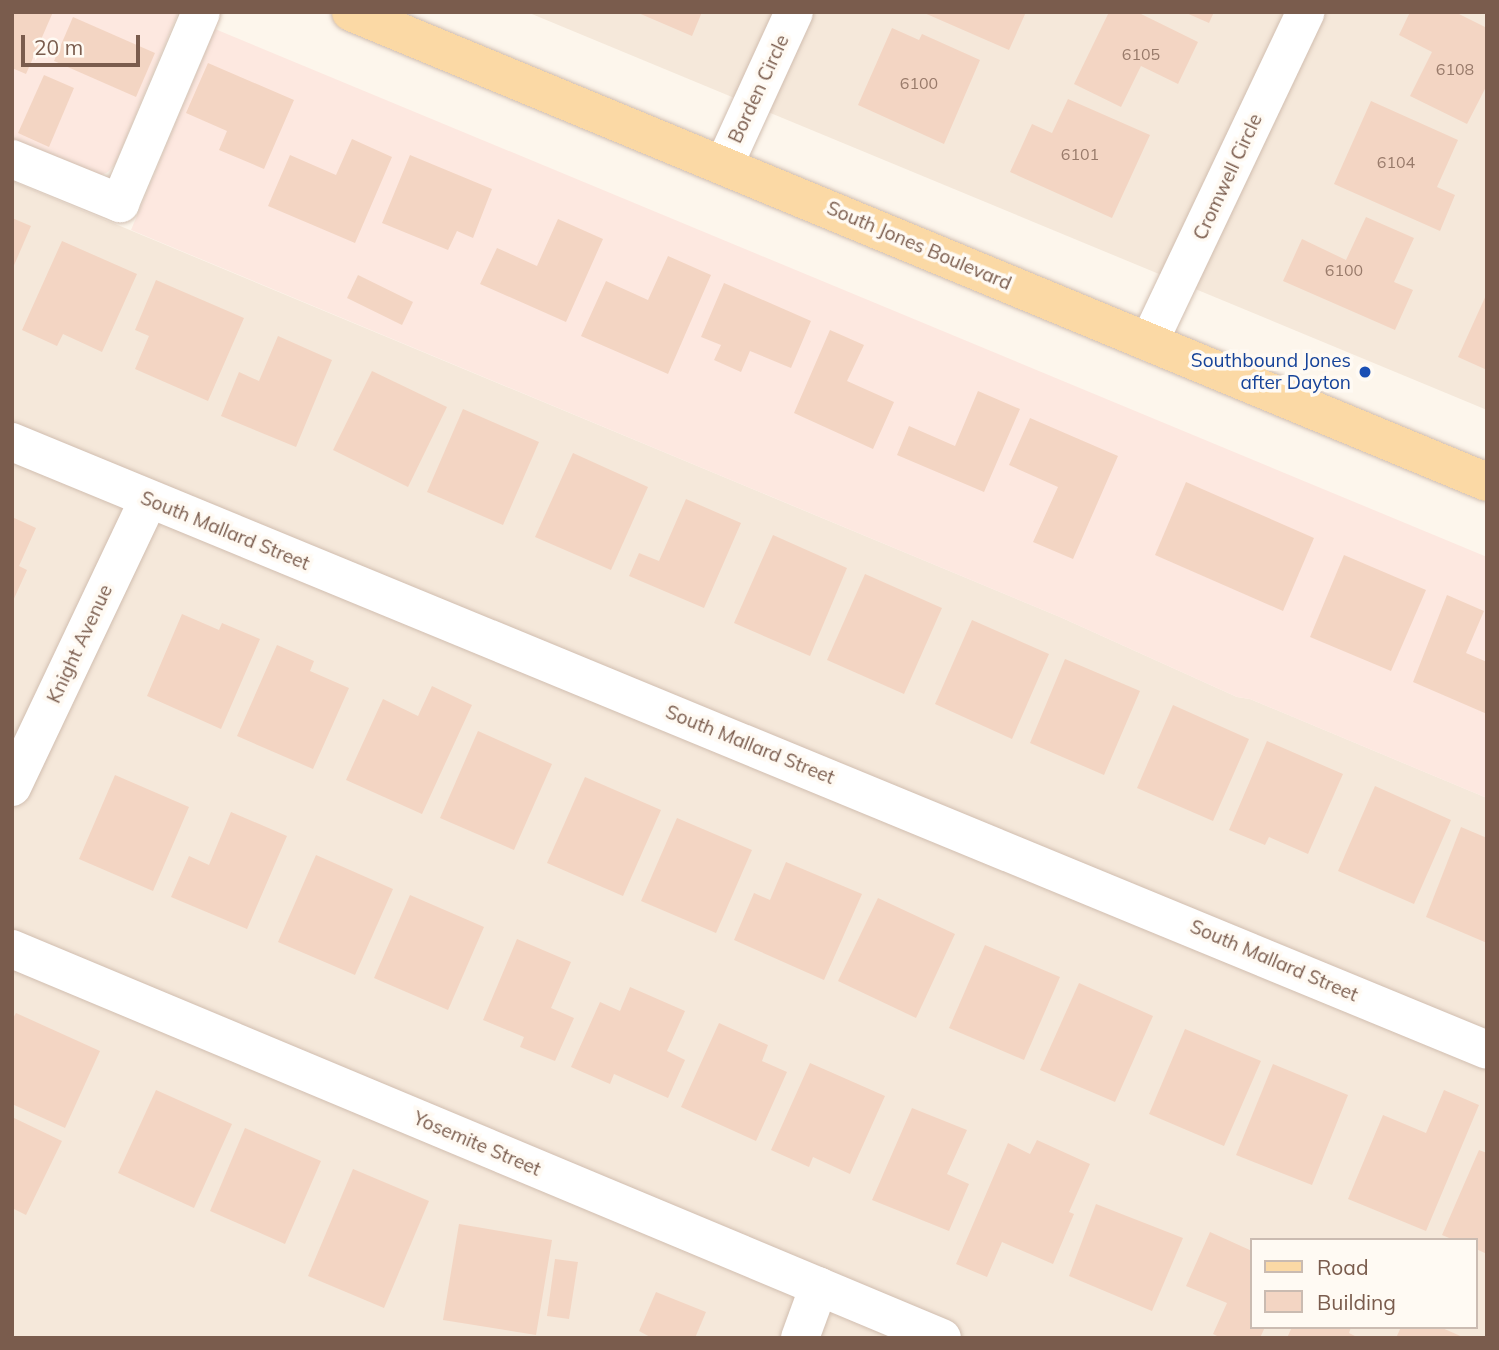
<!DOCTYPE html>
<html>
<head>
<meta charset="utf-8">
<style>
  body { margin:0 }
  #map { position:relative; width:1499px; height:1350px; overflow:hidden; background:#fdf6ec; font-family:Mulish,sans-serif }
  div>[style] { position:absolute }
  .residential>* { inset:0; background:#f5e8da }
  .commercial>* { inset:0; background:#fde8e0 }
  .building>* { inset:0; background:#f3d5c3 }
  .roads { filter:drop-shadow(0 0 2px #d1beb0) drop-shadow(0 0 2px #d1beb0) }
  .minor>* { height:38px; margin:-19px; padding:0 19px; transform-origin:19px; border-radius:19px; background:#fff }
  .major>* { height:38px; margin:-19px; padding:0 19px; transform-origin:19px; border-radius:19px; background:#fbd9a5 }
  .dots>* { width:19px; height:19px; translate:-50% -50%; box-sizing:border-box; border:4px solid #fffaf3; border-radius:50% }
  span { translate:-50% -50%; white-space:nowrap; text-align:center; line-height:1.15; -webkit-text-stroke:7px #fffaf3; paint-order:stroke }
  .number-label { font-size:16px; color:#987a6a }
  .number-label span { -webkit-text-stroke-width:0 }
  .street-label { font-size:19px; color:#7a5c4d }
  .transit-label { font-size:19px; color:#164399 }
  .right { translate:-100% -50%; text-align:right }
  .frame { position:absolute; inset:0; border:14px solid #7a5c4d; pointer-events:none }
  .legend { position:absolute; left:1250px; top:1238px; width:228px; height:91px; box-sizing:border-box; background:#fffaf3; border:2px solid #cabbb1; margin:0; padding:9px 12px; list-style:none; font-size:21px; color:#7a5c4d }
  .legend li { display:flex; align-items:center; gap:14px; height:35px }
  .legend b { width:35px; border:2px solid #cabbb1 }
  .scale { position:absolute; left:21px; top:35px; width:119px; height:32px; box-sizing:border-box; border:4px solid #7a5c4d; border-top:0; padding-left:9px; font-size:21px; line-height:24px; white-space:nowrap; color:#7a5c4d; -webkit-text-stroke:5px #fffaf3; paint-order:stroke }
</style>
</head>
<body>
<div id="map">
  <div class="residential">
    <i style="clip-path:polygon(527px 12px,1487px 12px,1487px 410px)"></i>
    <i style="clip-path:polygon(evenodd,12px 181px,1060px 617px,1237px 697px,1250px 699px,1487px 798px,1487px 1338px,12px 1338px,12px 181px,1252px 1240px,1476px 1240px,1476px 1327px,1252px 1327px,1252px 1240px)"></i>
  </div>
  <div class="commercial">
    <i style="clip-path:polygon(12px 12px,178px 13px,115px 164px,108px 172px,97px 177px,12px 145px)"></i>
    <i style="clip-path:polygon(215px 29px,1487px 557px,1487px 798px,1250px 699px,1237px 697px,1060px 617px,131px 230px)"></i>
  </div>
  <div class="building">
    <i style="clip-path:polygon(12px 12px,53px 12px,26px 74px,12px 68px)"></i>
    <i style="clip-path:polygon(636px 12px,702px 12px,692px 36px)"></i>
    <i style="clip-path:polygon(922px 12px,1026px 12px,1009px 50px)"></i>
    <i style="clip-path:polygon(1109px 12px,1137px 12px,1198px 42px,1178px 84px,1141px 66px,1121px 107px,1074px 84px)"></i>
    <i style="clip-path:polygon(1184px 12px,1214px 12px,1209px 23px)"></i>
    <i style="clip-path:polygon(1410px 12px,1455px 12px,1487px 28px,1487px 85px,1467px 124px,1410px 96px,1432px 52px,1399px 35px)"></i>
    <i style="clip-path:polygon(73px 17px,155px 53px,136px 97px,54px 61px)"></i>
    <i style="clip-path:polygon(892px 28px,919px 40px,922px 34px,980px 60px,944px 144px,858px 105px)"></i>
    <i style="clip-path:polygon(208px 63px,294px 100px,264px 169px,219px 150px,227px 131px,186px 113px)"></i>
    <i style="clip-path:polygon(44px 75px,74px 88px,49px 147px,18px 133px)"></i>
    <i style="clip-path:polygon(1068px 99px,1150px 135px,1112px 218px,1010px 172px,1032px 124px,1052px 133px)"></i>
    <i style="clip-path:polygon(1371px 101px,1458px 140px,1437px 187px,1455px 195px,1440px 231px,1334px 184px)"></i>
    <i style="clip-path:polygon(352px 139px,392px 157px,355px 243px,268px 206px,290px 155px,336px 175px)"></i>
    <i style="clip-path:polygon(410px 155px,492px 189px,473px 238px,457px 231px,448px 250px,382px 223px)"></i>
    <i style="clip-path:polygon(1366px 217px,1414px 238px,1394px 282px,1413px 290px,1395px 330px,1283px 281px,1302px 239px,1346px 260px)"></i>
    <i style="clip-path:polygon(12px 218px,31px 226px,12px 270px)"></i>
    <i style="clip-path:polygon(558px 219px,603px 239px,566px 322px,480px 284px,497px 248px,537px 266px)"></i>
    <i style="clip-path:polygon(62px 241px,137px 274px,102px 352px,63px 334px,57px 346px,22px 330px)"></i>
    <i style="clip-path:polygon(668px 256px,711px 275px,668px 374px,581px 336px,606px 281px,648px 300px)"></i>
    <i style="clip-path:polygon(358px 275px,413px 302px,402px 325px,347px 298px)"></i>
    <i style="clip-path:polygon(156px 280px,244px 318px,208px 401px,135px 369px,149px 336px,135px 330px)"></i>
    <i style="clip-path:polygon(724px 283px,811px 321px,791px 368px,750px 351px,741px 372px,714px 360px,721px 345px,701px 337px)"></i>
    <i style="clip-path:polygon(1487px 293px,1487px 370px,1458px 357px)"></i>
    <i style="clip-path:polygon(830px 330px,864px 345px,847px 381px,894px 402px,873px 449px,794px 413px)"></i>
    <i style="clip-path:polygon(278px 336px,332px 360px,296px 447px,221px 416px,239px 372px,259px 381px)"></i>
    <i style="clip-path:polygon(372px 371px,447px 407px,408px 487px,333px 450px)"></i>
    <i style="clip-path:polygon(978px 391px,1020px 409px,984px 492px,897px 455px,909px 426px,955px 446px)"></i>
    <i style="clip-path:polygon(463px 409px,539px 442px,503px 525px,427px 492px)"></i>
    <i style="clip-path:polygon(1030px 418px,1118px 456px,1073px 559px,1033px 542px,1058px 487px,1009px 465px)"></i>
    <i style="clip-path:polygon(573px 453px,648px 487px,611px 570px,535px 537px)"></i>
    <i style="clip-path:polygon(1186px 482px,1314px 538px,1283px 611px,1155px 555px)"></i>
    <i style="clip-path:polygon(686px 499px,741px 523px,704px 608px,629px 576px,639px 553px,659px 561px)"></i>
    <i style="clip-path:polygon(12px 517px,36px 528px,19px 566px,27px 570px,12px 603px)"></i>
    <i style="clip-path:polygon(773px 535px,847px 568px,810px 656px,734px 623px)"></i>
    <i style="clip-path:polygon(1344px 555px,1426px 590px,1391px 671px,1310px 637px)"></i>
    <i style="clip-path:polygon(865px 574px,942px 608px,904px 694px,827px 660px)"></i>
    <i style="clip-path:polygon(1447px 595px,1484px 611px,1466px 653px,1487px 662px,1487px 714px,1413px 682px)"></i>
    <i style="clip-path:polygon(182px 614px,219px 630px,222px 623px,260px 639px,221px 729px,147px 696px)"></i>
    <i style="clip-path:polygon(972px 620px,1049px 654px,1012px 739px,935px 704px)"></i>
    <i style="clip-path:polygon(277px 645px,314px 661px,310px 671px,349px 688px,313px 769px,237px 736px)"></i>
    <i style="clip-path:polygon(1065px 659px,1140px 691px,1104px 775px,1030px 743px)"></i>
    <i style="clip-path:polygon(432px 686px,472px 705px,422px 814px,346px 780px,383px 699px,418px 716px)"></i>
    <i style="clip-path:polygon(1173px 705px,1249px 739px,1213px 821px,1137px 788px)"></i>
    <i style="clip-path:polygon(478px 731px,552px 764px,514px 850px,440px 818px)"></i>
    <i style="clip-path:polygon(1267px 741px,1343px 774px,1308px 854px,1269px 837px,1265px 845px,1229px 830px)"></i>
    <i style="clip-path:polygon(115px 775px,189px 807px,153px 891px,79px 859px)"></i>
    <i style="clip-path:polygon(585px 777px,661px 810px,623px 896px,547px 863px)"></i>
    <i style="clip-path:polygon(1375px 786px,1451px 820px,1414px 904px,1338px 871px)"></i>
    <i style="clip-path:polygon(231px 812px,287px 836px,247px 929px,171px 897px,189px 856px,209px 865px)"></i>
    <i style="clip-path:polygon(677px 818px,752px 850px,716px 933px,641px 901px)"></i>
    <i style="clip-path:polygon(1461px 827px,1487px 838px,1487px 943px,1426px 917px)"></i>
    <i style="clip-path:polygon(316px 855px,393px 889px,355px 975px,278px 942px)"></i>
    <i style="clip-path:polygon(786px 862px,862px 894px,824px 980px,734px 940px,754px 893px,770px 900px)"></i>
    <i style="clip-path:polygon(410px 895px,484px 927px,448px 1010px,374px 978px)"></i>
    <i style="clip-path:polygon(878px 898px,955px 934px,916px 1018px,838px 981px)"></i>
    <i style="clip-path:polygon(517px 939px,571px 962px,551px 1008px,574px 1018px,555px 1061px,520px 1047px,524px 1037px,483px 1020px)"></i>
    <i style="clip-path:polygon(985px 945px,1060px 977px,1024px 1060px,949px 1028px)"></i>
    <i style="clip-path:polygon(1079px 983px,1153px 1016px,1115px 1102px,1040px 1070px)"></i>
    <i style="clip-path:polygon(630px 987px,685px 1011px,667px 1051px,685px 1060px,668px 1098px,614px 1074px,610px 1084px,571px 1067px,600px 1002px,620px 1011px)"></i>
    <i style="clip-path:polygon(16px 1013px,100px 1051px,65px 1128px,12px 1104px,12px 1020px)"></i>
    <i style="clip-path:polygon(719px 1023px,768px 1045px,762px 1061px,787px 1072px,756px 1141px,681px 1107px)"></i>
    <i style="clip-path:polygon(1185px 1029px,1261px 1061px,1224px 1146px,1149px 1114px)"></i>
    <i style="clip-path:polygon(810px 1063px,885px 1096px,850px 1174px,813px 1157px,809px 1167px,771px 1150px)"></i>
    <i style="clip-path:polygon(1273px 1064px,1348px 1095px,1312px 1185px,1236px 1155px)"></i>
    <i style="clip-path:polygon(156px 1090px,232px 1124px,194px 1208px,118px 1173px)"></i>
    <i style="clip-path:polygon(1444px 1090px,1479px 1105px,1426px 1231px,1348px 1199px,1383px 1115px,1426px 1133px)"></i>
    <i style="clip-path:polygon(912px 1108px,967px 1130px,947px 1174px,969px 1184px,949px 1231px,872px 1200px)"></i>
    <i style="clip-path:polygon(12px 1117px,62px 1141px,26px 1215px,12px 1208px)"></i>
    <i style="clip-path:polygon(245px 1128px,321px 1161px,285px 1244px,210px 1211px)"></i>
    <i style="clip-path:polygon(1037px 1140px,1090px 1164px,1069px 1212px,1074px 1214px,1053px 1264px,1002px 1242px,987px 1277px,956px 1264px,1008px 1143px,1030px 1154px)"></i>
    <i style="clip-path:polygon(1479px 1150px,1487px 1153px,1487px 1254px,1476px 1249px,1476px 1240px,1454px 1240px,1442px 1235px)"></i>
    <i style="clip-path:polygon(353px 1169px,429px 1201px,384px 1308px,308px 1276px)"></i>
    <i style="clip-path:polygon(1096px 1204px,1183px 1238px,1152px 1311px,1069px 1276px)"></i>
    <i style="clip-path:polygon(459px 1224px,552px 1240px,536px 1335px,443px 1320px)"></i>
    <i style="clip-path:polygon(1210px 1232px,1252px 1251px,1252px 1327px,1265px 1327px,1260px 1338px,1221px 1338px,1213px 1334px,1227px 1303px,1186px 1286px)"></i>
    <i style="clip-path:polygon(555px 1259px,578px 1262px,569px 1319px,547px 1316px)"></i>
    <i style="clip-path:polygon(656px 1292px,706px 1312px,695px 1338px,652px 1338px,639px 1331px)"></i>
    <i style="clip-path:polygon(1292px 1327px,1351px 1327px,1349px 1333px,1359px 1338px,1287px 1338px)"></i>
    <i style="clip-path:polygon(1401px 1327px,1440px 1327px,1465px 1338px,1396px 1338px)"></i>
  </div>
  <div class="roads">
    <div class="minor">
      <i style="left:12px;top:159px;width:117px;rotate:22.2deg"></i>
      <i style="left:120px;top:203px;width:207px;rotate:-67deg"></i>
      <i style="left:724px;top:165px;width:168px;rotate:-65.4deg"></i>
      <i style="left:1149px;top:342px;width:365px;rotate:-64.6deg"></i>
      <i style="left:12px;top:442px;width:1595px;rotate:22.4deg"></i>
      <i style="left:12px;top:787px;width:318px;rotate:-64.6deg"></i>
      <i style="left:12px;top:949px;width:1008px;rotate:22.7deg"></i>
      <i style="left:800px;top:1338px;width:55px;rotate:-69.9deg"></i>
    </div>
    <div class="major">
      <i style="left:351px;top:12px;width:1229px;rotate:22.48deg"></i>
    </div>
  </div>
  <div class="dots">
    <i style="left:1365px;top:372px;background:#1a4fb4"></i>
  </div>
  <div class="number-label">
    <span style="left:1141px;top:54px">6105</span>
    <span style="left:1455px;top:69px">6108</span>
    <span style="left:919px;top:83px">6100</span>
    <span style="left:1080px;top:154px">6101</span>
    <span style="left:1396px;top:162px">6104</span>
    <span style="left:1344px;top:270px">6100</span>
  </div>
  <div class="street-label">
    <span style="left:759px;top:89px;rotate:-65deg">Borden Circle</span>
    <span style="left:1228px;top:177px;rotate:-65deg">Cromwell Circle</span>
    <span style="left:919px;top:246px;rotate:23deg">South Jones Boulevard</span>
    <span style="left:225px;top:531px;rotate:22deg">South Mallard Street</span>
    <span style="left:80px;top:644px;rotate:-65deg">Knight Avenue</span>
    <span style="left:750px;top:745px;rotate:22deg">South Mallard Street</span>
    <span style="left:1274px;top:961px;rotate:23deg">South Mallard Street</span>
    <span style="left:477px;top:1144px;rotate:23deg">Yosemite Street</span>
  </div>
  <div class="transit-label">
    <span class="right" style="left:1351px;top:372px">Southbound Jones<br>after Dayton</span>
  </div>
  <div class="frame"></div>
  <ul class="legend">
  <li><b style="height:9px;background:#fbd9a5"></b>Road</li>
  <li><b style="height:19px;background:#f3d5c3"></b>Building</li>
  </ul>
  <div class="scale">20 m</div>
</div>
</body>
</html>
